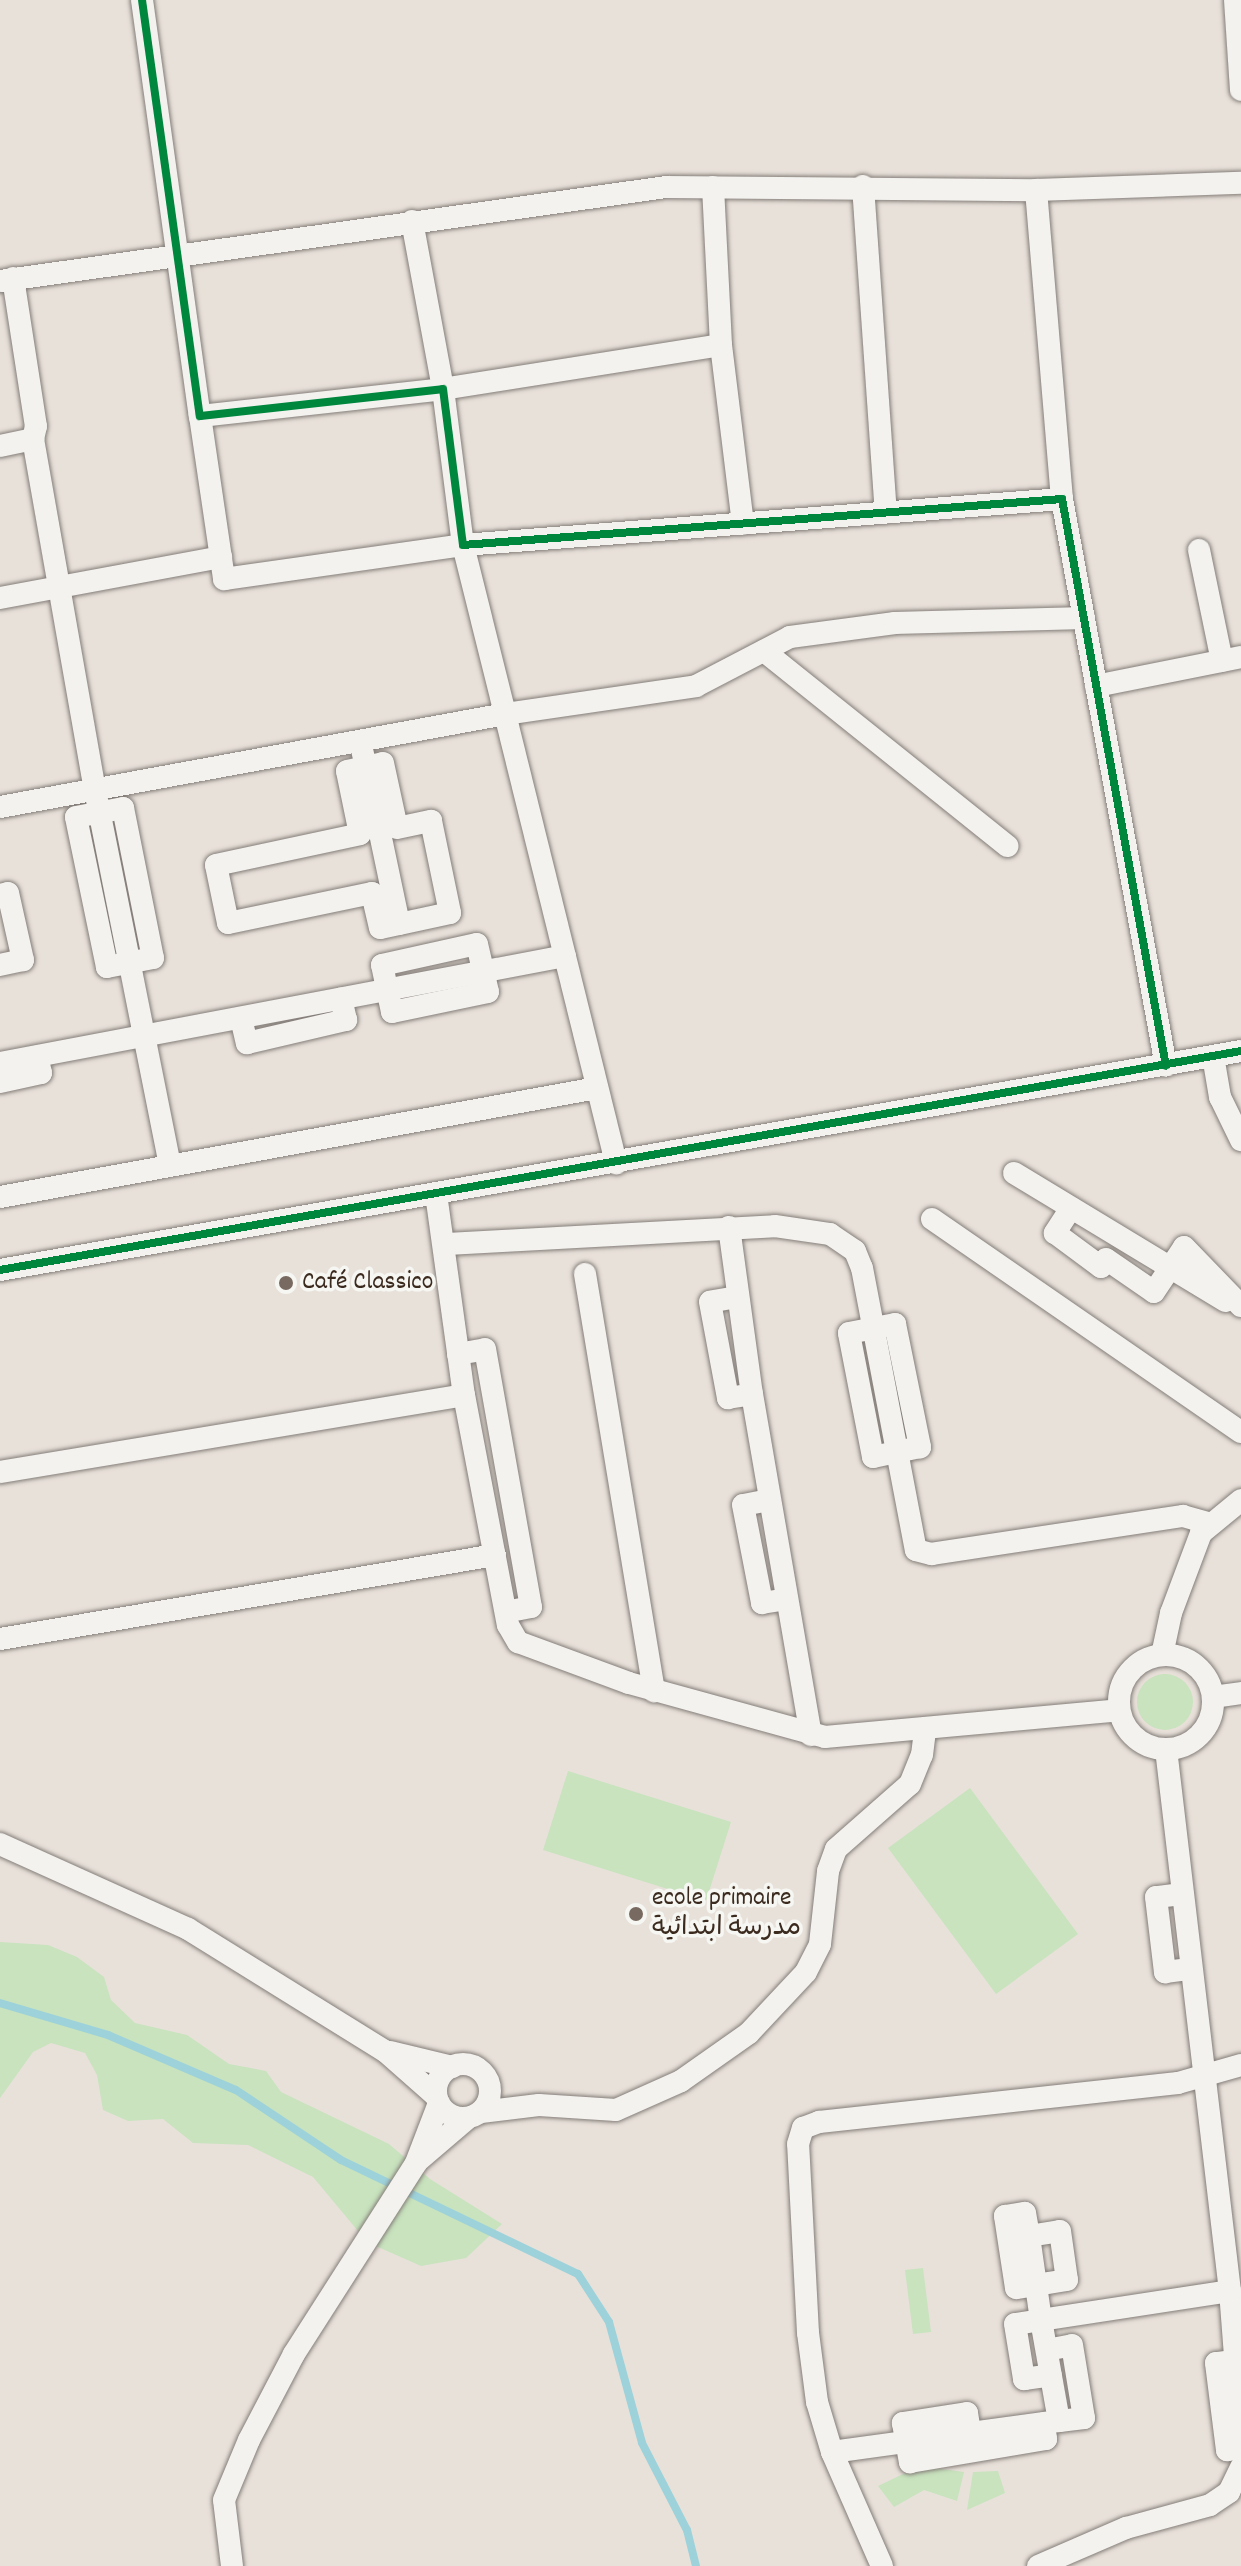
<!DOCTYPE html>
<html>
<head>
<meta charset="utf-8">
<style>
  body { margin:0 }
  #map { position:relative; width:1241px; height:2566px; overflow:hidden; background:#e8e1da; font-family:Dekko,"Playpen Sans Arabic",sans-serif }
  div>[style] { position:absolute }
  .green>* { inset:0; background:#c8e3be }
  .round { border-radius:50% }
  .stream>* { height:8px; margin:-4px; padding:0 4px; transform-origin:4px; border-radius:4px; background:#9dd2da }
  .roads { filter:drop-shadow(0 0 2px #847d78) drop-shadow(0 0 2px #847d78) }
  .street>* { height:22px; margin:-11px; padding:0 11px; transform-origin:11px; border-radius:11px; background:#f3f2ef }
  .street>.ring { margin:-11px; padding:0; box-sizing:content-box; background:none; border:22px solid #f3f2ef; border-radius:50% }
  .cycleway>* { height:8px; margin:-4px; padding:0 4px; transform-origin:4px; border-radius:4px; background:#00873e }
  .dots>* { width:22px; height:22px; translate:-50% -50%; box-sizing:border-box; border:4px solid #f6f6f2; border-radius:50% }
  span { translate:-50% -50%; white-space:nowrap; text-align:center; line-height:1.15; -webkit-text-stroke:7px #f6f6f2; paint-order:stroke }
  .poi-label { font-size:26px; color:#3b2a1e }
  .left { translate:0 -50%; text-align:left }
</style>
</head>
<body>
<div id="map">
  <div class="green">
    <i class="round" style="left:1137px;top:1674px;width:56px;height:56px"></i>
    <i style="clip-path:polygon(568px 1771px,731px 1822px,706px 1901px,543px 1850px)"></i>
    <i style="clip-path:polygon(970px 1788px,1078px 1934px,996px 1994px,888px 1848px)"></i>
    <i style="clip-path:polygon(0 1942px,48px 1945px,77px 1957px,104px 1977px,111px 2000px,135px 2023px,187px 2035px,229px 2064px,266px 2071px,281px 2092px,389px 2144px,430px 2179px,502px 2224px,466px 2258px,421px 2266px,378px 2247px,358px 2231px,313px 2177px,248px 2145px,193px 2143px,163px 2119px,128px 2121px,103px 2110px,97px 2075px,85px 2053px,51px 2043px,33px 2052px,0 2098px)"></i>
    <i style="clip-path:polygon(923px 2268px,931px 2332px,913px 2334px,905px 2270px)"></i>
    <i style="clip-path:polygon(920px 2466px,964px 2472px,957px 2501px,924px 2490px,894px 2507px,878px 2486px)"></i>
    <i style="clip-path:polygon(998px 2471px,1005px 2493px,967px 2510px,973px 2472px)"></i>
  </div>
  <div class="stream">
    <i style="left:0;top:2003px;width:113px;rotate:16.5deg"></i>
    <i style="left:108px;top:2035px;width:139px;rotate:23.3deg"></i>
    <i style="left:236px;top:2090px;width:126px;rotate:33.7deg"></i>
    <i style="left:341px;top:2160px;width:263px;rotate:25.7deg"></i>
    <i style="left:578px;top:2274px;width:57px;rotate:57.1deg"></i>
    <i style="left:609px;top:2322px;width:125px;rotate:74.7deg"></i>
    <i style="left:642px;top:2443px;width:98px;rotate:62.7deg"></i>
    <i style="left:687px;top:2530px;width:37px;rotate:76deg"></i>
  </div>
  <div class="roads">
    <div class="street">
      <i style="left:142px;top:0;width:420px;rotate:82.1deg"></i>
      <i style="left:200px;top:416px;width:244px;rotate:-6.3deg"></i>
      <i style="left:443px;top:389px;width:157px;rotate:82.7deg"></i>
      <i style="left:463px;top:545px;width:601px;rotate:-4.39deg"></i>
      <i style="left:1062px;top:499px;width:576px;rotate:79.61deg"></i>
      <i style="left:1235px;top:0;width:90px;rotate:86.2deg"></i>
      <i style="left:863px;top:186px;width:327px;rotate:86deg"></i>
      <i style="left:713px;top:187px;width:158px;rotate:87.1deg"></i>
      <i style="left:721px;top:345px;width:180px;rotate:83deg"></i>
      <i style="left:1036px;top:190px;width:310px;rotate:85.2deg"></i>
      <i style="left:412px;top:221px;width:171px;rotate:79.5deg"></i>
      <i style="left:443px;top:389px;width:281px;rotate:-9deg"></i>
      <i style="left:13px;top:278px;width:150px;rotate:81.2deg"></i>
      <i style="left:36px;top:426px;width:13px;rotate:103deg"></i>
      <i style="left:33px;top:439px;width:356px;rotate:80deg"></i>
      <i style="left:95px;top:790px;width:383px;rotate:78.7deg"></i>
      <i style="left:0;top:281px;width:673px;rotate:-8.03deg"></i>
      <i style="left:666px;top:187px;width:370px;rotate:0.5deg"></i>
      <i style="left:1036px;top:190px;width:205px;rotate:-2deg"></i>
      <i style="left:200px;top:416px;width:165px;rotate:81.6deg"></i>
      <i style="left:224px;top:579px;width:241px;rotate:-8.1deg"></i>
      <i style="left:463px;top:545px;width:174px;rotate:76deg"></i>
      <i style="left:505px;top:714px;width:193px;rotate:-8.3deg"></i>
      <i style="left:696px;top:686px;width:106px;rotate:-27.5deg"></i>
      <i style="left:790px;top:637px;width:106px;rotate:-7.6deg"></i>
      <i style="left:895px;top:623px;width:189px;rotate:-1.5deg"></i>
      <i style="left:0;top:446px;width:34px;rotate:-12deg"></i>
      <i style="left:1199px;top:550px;width:113px;rotate:78.3deg"></i>
      <i style="left:0;top:598px;width:225px;rotate:-10.5deg"></i>
      <i style="left:764px;top:651px;width:312px;rotate:38.7deg"></i>
      <i style="left:1096px;top:686px;width:148px;rotate:-11.3deg"></i>
      <i style="left:360px;top:741px;width:27px;rotate:77deg"></i>
      <i style="left:366px;top:767px;width:160px;rotate:78.1deg"></i>
      <i style="left:399px;top:924px;width:19px;rotate:168deg"></i>
      <i style="left:380px;top:928px;width:36px;rotate:-103deg"></i>
      <i style="left:372px;top:893px;width:147px;rotate:168.2deg"></i>
      <i style="left:228px;top:923px;width:59px;rotate:-101.7deg"></i>
      <i style="left:216px;top:865px;width:147px;rotate:-12.1deg"></i>
      <i style="left:360px;top:834px;width:64px;rotate:-101.7deg"></i>
      <i style="left:347px;top:771px;width:19px;rotate:-12deg"></i>
      <i style="left:366px;top:767px;width:17px;rotate:-13deg"></i>
      <i style="left:383px;top:763px;width:66px;rotate:77.8deg"></i>
      <i style="left:397px;top:828px;width:35px;rotate:-12deg"></i>
      <i style="left:431px;top:821px;width:94px;rotate:78.3deg"></i>
      <i style="left:450px;top:913px;width:52px;rotate:167.8deg"></i>
      <i style="left:0;top:807px;width:513px;rotate:-10.43deg"></i>
      <i style="left:505px;top:714px;width:463px;rotate:76.1deg"></i>
      <i style="left:123px;top:808px;width:153px;rotate:78.7deg"></i>
      <i style="left:153px;top:958px;width:47px;rotate:168.9deg"></i>
      <i style="left:107px;top:967px;width:153px;rotate:-101.7deg"></i>
      <i style="left:76px;top:817px;width:48px;rotate:-10.8deg"></i>
      <i style="left:0;top:895px;width:8px;rotate:-14deg"></i>
      <i style="left:8px;top:893px;width:69px;rotate:77.4deg"></i>
      <i style="left:23px;top:960px;width:24px;rotate:168deg"></i>
      <i style="left:477px;top:944px;width:49px;rotate:77.1deg"></i>
      <i style="left:488px;top:992px;width:98px;rotate:168.2deg"></i>
      <i style="left:392px;top:1012px;width:48px;rotate:-102deg"></i>
      <i style="left:382px;top:965px;width:97px;rotate:-12.5deg"></i>
      <i style="left:241px;top:1018px;width:26px;rotate:77deg"></i>
      <i style="left:247px;top:1043px;width:102px;rotate:-13.1deg"></i>
      <i style="left:346px;top:1020px;width:22px;rotate:-103deg"></i>
      <i style="left:1213px;top:1056px;width:42px;rotate:80.3deg"></i>
      <i style="left:1220px;top:1097px;width:48px;rotate:64deg"></i>
      <i style="left:0;top:1063px;width:575px;rotate:-10.72deg"></i>
      <i style="left:0;top:1082px;width:42px;rotate:-12.4deg"></i>
      <i style="left:41px;top:1073px;width:17px;rotate:-103deg"></i>
      <i style="left:1014px;top:1173px;width:247px;rotate:31.2deg"></i>
      <i style="left:436px;top:1194px;width:203px;rotate:82.1deg"></i>
      <i style="left:464px;top:1395px;width:234px;rotate:79.2deg"></i>
      <i style="left:508px;top:1625px;width:20px;rotate:60deg"></i>
      <i style="left:518px;top:1642px;width:118px;rotate:20.3deg"></i>
      <i style="left:629px;top:1683px;width:203px;rotate:15.4deg"></i>
      <i style="left:825px;top:1737px;width:295px;rotate:-5.2deg"></i>
      <i style="left:0;top:1197px;width:607px;rotate:-10.35deg"></i>
      <i style="left:1071px;top:1208px;width:30px;rotate:123deg"></i>
      <i style="left:1055px;top:1233px;width:57px;rotate:36.5deg"></i>
      <i style="left:1101px;top:1267px;width:9px;rotate:-58deg"></i>
      <i style="left:1106px;top:1259px;width:58px;rotate:34.5deg"></i>
      <i style="left:1154px;top:1292px;width:54px;rotate:-56.3deg"></i>
      <i style="left:1184px;top:1247px;width:82px;rotate:46deg"></i>
      <i style="left:932px;top:1219px;width:375px;rotate:34.6deg"></i>
      <i style="left:729px;top:1227px;width:169px;rotate:82.2deg"></i>
      <i style="left:752px;top:1394px;width:346px;rotate:80.2deg"></i>
      <i style="left:447px;top:1244px;width:328px;rotate:-3.1deg"></i>
      <i style="left:775px;top:1226px;width:56px;rotate:8.3deg"></i>
      <i style="left:830px;top:1234px;width:30px;rotate:34deg"></i>
      <i style="left:855px;top:1251px;width:18px;rotate:68deg"></i>
      <i style="left:862px;top:1268px;width:287px;rotate:79.2deg"></i>
      <i style="left:916px;top:1550px;width:16px;rotate:15deg"></i>
      <i style="left:931px;top:1554px;width:255px;rotate:-8.6deg"></i>
      <i style="left:1183px;top:1516px;width:26px;rotate:16deg"></i>
      <i style="left:0;top:1270px;width:1260px;rotate:-10.01deg"></i>
      <i style="left:585px;top:1274px;width:423px;rotate:80.6deg"></i>
      <i style="left:737px;top:1297px;width:27px;rotate:170deg"></i>
      <i style="left:710px;top:1302px;width:98px;rotate:79.4deg"></i>
      <i style="left:728px;top:1398px;width:24px;rotate:-9deg"></i>
      <i style="left:895px;top:1324px;width:126px;rotate:78.5deg"></i>
      <i style="left:920px;top:1447px;width:48px;rotate:168deg"></i>
      <i style="left:873px;top:1457px;width:126px;rotate:-101deg"></i>
      <i style="left:849px;top:1333px;width:47px;rotate:-11.1deg"></i>
      <i style="left:458px;top:1354px;width:27px;rotate:-10deg"></i>
      <i style="left:485px;top:1349px;width:262px;rotate:79.9deg"></i>
      <i style="left:531px;top:1607px;width:25px;rotate:169deg"></i>
      <i style="left:0;top:1472px;width:470px;rotate:-9.4deg"></i>
      <i style="left:769px;top:1500px;width:26px;rotate:169deg"></i>
      <i style="left:743px;top:1505px;width:100px;rotate:79deg"></i>
      <i style="left:762px;top:1603px;width:24px;rotate:-9deg"></i>
      <i style="left:0;top:1639px;width:502px;rotate:-9.63deg"></i>
      <i class="ring" style="left:1119px;top:1655px;width:72px;height:72px"></i>
      <i style="left:1162px;top:1655px;width:43px;rotate:-77.9deg"></i>
      <i style="left:1171px;top:1613px;width:85px;rotate:-69.4deg"></i>
      <i style="left:1201px;top:1533px;width:52px;rotate:-39.5deg"></i>
      <i style="left:1213px;top:1697px;width:28px;rotate:-8deg"></i>
      <i style="left:1166px;top:1749px;width:546px;rotate:83.27deg"></i>
      <i style="left:1230px;top:2291px;width:142px;rotate:85.6deg"></i>
      <i style="left:0;top:1844px;width:206px;rotate:24.3deg"></i>
      <i style="left:188px;top:1929px;width:232px;rotate:31.8deg"></i>
      <i style="left:385px;top:2051px;width:68px;rotate:41.4deg"></i>
      <i style="left:1182px;top:1894px;width:26px;rotate:173deg"></i>
      <i style="left:1156px;top:1897px;width:76px;rotate:83.2deg"></i>
      <i style="left:1165px;top:1972px;width:25px;rotate:-7deg"></i>
      <i style="left:390px;top:2052px;width:64px;rotate:13.6deg"></i>
      <i class="ring" style="left:436px;top:2064px;width:32px;height:32px"></i>
      <i style="left:481px;top:2112px;width:58px;rotate:-6.9deg"></i>
      <i style="left:539px;top:2105px;width:77px;rotate:3.7deg"></i>
      <i style="left:616px;top:2110px;width:71px;rotate:-24deg"></i>
      <i style="left:681px;top:2081px;width:83px;rotate:-35.2deg"></i>
      <i style="left:749px;top:2033px;width:83px;rotate:-46.9deg"></i>
      <i style="left:806px;top:1972px;width:31px;rotate:-63deg"></i>
      <i style="left:820px;top:1944px;width:73px;rotate:-83.7deg"></i>
      <i style="left:828px;top:1871px;width:23px;rotate:-70deg"></i>
      <i style="left:836px;top:1849px;width:98px;rotate:-41.3deg"></i>
      <i style="left:910px;top:1784px;width:31px;rotate:-68deg"></i>
      <i style="left:922px;top:1755px;width:26px;rotate:-83deg"></i>
      <i style="left:420px;top:2159px;width:63px;rotate:-40.5deg"></i>
      <i style="left:1029px;top:2236px;width:31px;rotate:-9deg"></i>
      <i style="left:1060px;top:2231px;width:49px;rotate:81.9deg"></i>
      <i style="left:1067px;top:2280px;width:31px;rotate:171deg"></i>
      <i style="left:1036px;top:2285px;width:20px;rotate:171deg"></i>
      <i style="left:1016px;top:2288px;width:73px;rotate:-98.7deg"></i>
      <i style="left:1005px;top:2216px;width:20px;rotate:-9deg"></i>
      <i style="left:1025px;top:2213px;width:23px;rotate:80deg"></i>
      <i style="left:1029px;top:2236px;width:85px;rotate:81.9deg"></i>
      <i style="left:1041px;top:2320px;width:26px;rotate:171deg"></i>
      <i style="left:1015px;top:2324px;width:56px;rotate:80.7deg"></i>
      <i style="left:1024px;top:2379px;width:27px;rotate:-8deg"></i>
      <i style="left:1047px;top:2350px;width:25px;rotate:-11deg"></i>
      <i style="left:1072px;top:2345px;width:74px;rotate:80.7deg"></i>
      <i style="left:1084px;top:2418px;width:25px;rotate:173deg"></i>
      <i style="left:1241px;top:2360px;width:25px;rotate:173deg"></i>
      <i style="left:1216px;top:2363px;width:88px;rotate:82.8deg"></i>
      <i style="left:1227px;top:2450px;width:14px;rotate:-8deg"></i>
      <i style="left:970px;top:2432px;width:19px;rotate:-99deg"></i>
      <i style="left:967px;top:2413px;width:65px;rotate:171.1deg"></i>
      <i style="left:903px;top:2423px;width:40px;rotate:80deg"></i>
      <i style="left:910px;top:2462px;width:138px;rotate:-9.6deg"></i>
      <i style="left:1046px;top:2439px;width:16px;rotate:-97deg"></i>
      <i style="left:832px;top:2452px;width:229px;rotate:-7.8deg"></i>
      <i style="left:1059px;top:2421px;width:103px;rotate:-100.1deg"></i>
      <i style="left:1041px;top:2320px;width:191px;rotate:-8.7deg"></i>
      <i style="left:232px;top:2566px;width:66px;rotate:-96.9deg"></i>
      <i style="left:224px;top:2500px;width:65px;rotate:-67.4deg"></i>
      <i style="left:249px;top:2440px;width:97px;rotate:-62.4deg"></i>
      <i style="left:294px;top:2354px;width:227px;rotate:-57.4deg"></i>
      <i style="left:416px;top:2163px;width:64px;rotate:-69deg"></i>
      <i style="left:882px;top:2566px;width:124px;rotate:-113.7deg"></i>
      <i style="left:832px;top:2452px;width:52px;rotate:-106.7deg"></i>
      <i style="left:817px;top:2402px;width:70px;rotate:-97.4deg"></i>
      <i style="left:808px;top:2333px;width:189px;rotate:-93deg"></i>
      <i style="left:798px;top:2144px;width:17px;rotate:-73deg"></i>
      <i style="left:803px;top:2128px;width:17px;rotate:-21deg"></i>
      <i style="left:819px;top:2122px;width:361px;rotate:-6.2deg"></i>
      <i style="left:1178px;top:2083px;width:66px;rotate:-15.9deg"></i>
      <i style="left:1038px;top:2566px;width:96px;rotate:-23.4deg"></i>
      <i style="left:1126px;top:2528px;width:87px;rotate:-15.3deg"></i>
      <i style="left:1210px;top:2505px;width:23px;rotate:-34deg"></i>
      <i style="left:1229px;top:2492px;width:28px;rotate:-64deg"></i>
    </div>
  </div>
  <div class="cycleway">
    <i style="left:142px;top:0;width:420px;rotate:82.1deg"></i>
    <i style="left:200px;top:416px;width:244px;rotate:-6.3deg"></i>
    <i style="left:443px;top:389px;width:157px;rotate:82.7deg"></i>
    <i style="left:463px;top:545px;width:601px;rotate:-4.39deg"></i>
    <i style="left:1062px;top:499px;width:576px;rotate:79.61deg"></i>
    <i style="left:0;top:1270px;width:1260px;rotate:-10.01deg"></i>
  </div>
  <div class="dots">
    <i style="left:286px;top:1283px;background:#786a60"></i>
    <i style="left:636px;top:1914px;background:#786a60"></i>
  </div>
  <div class="poi-label">
    <span class="left" style="left:302px;top:1283px">Café Classico</span>
    <span class="left" style="left:652px;top:1914px">ecole primaire<br>مدرسة ابتدائية</span>
  </div>
</div>
</body>
</html>
